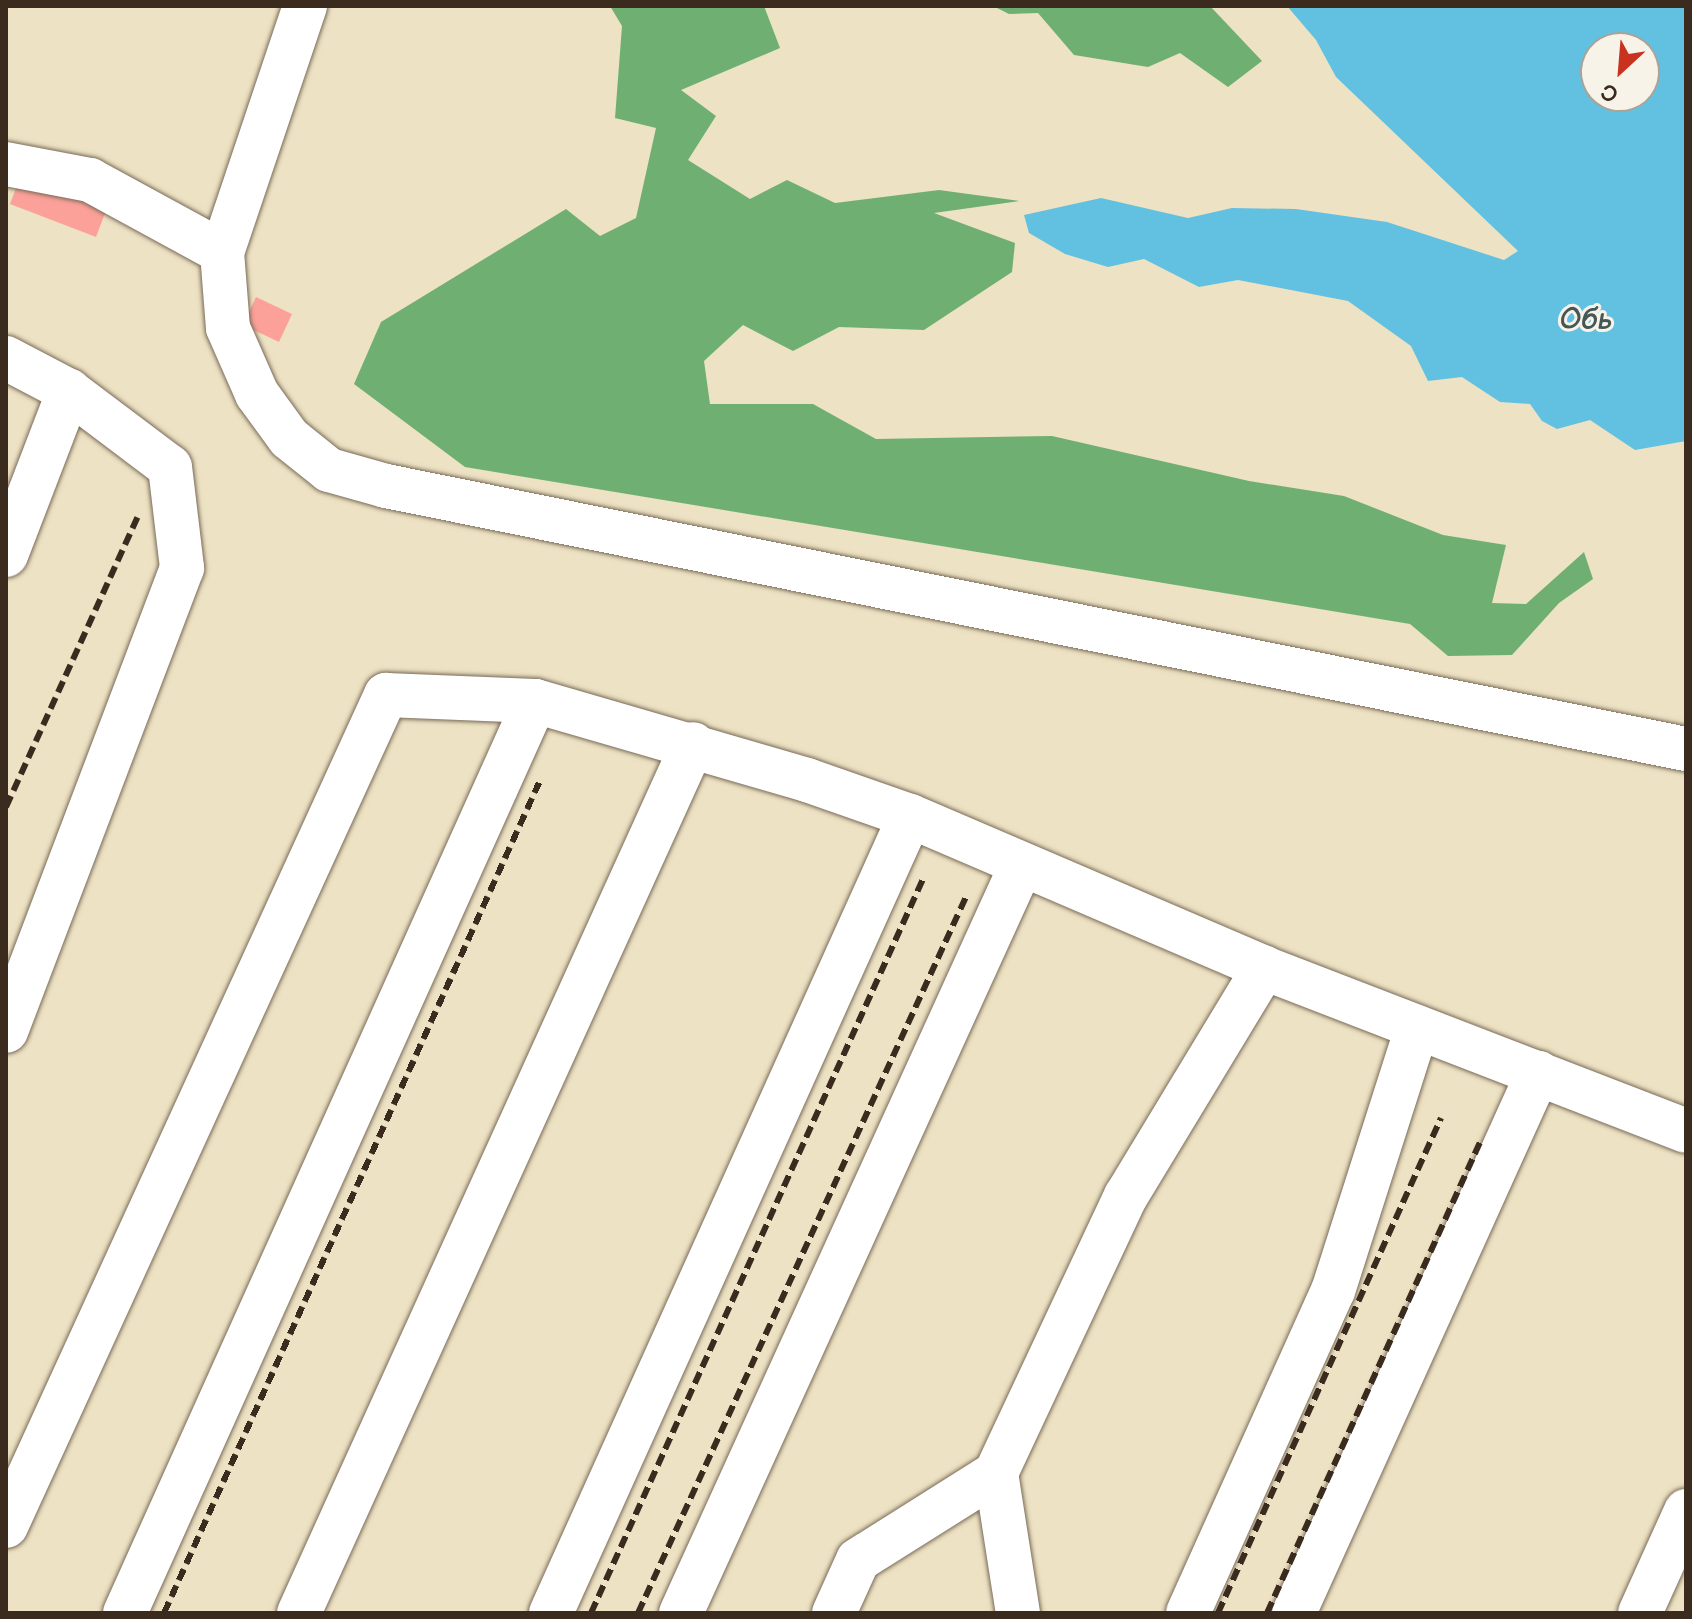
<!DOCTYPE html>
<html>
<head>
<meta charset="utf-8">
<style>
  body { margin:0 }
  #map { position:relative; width:1692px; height:1619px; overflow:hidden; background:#ede2c3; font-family:"Balsamiq Sans",sans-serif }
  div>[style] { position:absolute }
  .forest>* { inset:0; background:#6fb072 }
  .water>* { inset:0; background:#62c1e0 }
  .building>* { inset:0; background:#fca19a }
  .roads { filter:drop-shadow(0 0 2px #796a58) drop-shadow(0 0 2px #796a58) }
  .minor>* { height:44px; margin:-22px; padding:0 22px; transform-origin:22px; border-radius:22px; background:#fff }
  .rail>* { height:6px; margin-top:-3px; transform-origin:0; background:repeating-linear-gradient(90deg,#3b2a1e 0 12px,transparent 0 18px) }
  span { translate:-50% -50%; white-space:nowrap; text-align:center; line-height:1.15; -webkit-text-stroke:6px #f7f3e8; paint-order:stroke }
  .water-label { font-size:30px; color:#475758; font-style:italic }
  .frame { position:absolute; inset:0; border:8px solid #3b2a1e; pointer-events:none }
  .north { position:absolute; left:1580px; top:32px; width:80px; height:80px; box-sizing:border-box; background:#f7f3e8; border:2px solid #aca397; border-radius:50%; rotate:206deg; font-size:22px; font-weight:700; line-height:32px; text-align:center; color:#3b2a1e }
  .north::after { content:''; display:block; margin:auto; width:28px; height:36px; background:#c8321e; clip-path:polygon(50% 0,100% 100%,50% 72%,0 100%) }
</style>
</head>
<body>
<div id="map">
  <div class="forest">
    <i style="clip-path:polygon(610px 6px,764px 6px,780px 48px,681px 90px,716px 116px,688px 160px,750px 199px,787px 180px,835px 203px,939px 190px,1019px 201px,934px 213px,1015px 243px,1012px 272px,924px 330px,839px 327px,793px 351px,743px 325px,704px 361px,710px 404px,813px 404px,876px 439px,1052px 436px,1249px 481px,1344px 496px,1443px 535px,1506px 545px,1492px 603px,1526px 604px,1584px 552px,1593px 579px,1559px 603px,1512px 655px,1448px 656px,1410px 624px,465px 467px,354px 384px,381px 322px,566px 209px,600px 236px,636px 218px,656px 128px,615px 118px,622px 26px)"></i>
    <i style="clip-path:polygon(993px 6px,1210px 6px,1262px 61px,1228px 87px,1180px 53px,1148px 67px,1074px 55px,1038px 13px,1009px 14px)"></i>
  </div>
  <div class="water">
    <i style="clip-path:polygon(evenodd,1287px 6px,1686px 6px,1686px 441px,1635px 450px,1590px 420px,1557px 429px,1542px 421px,1530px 404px,1500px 402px,1462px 377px,1428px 381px,1411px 346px,1348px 301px,1238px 280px,1199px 287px,1144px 259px,1108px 267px,1065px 254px,1029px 233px,1024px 215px,1101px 198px,1188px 218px,1232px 208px,1296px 209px,1387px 222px,1504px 260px,1518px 251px,1336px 77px,1316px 40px,1287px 6px,1596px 48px,1644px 48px,1644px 96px,1596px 96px,1596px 48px)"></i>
  </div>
  <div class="building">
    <i style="clip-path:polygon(21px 175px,107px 208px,96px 237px,10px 204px)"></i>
    <i style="clip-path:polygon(256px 297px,292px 314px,279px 342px,243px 325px)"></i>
  </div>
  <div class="roads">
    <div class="minor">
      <i style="left:305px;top:6px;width:260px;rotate:108.6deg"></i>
      <i style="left:222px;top:252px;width:76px;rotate:85.5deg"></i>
      <i style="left:228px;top:328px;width:72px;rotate:66.3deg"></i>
      <i style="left:257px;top:394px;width:54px;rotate:54deg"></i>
      <i style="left:289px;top:438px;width:51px;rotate:38.7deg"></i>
      <i style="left:329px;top:470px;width:59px;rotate:15.7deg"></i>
      <i style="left:386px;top:486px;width:1326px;rotate:11.44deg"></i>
      <i style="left:6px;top:164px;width:86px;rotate:10.8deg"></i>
      <i style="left:90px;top:180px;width:150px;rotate:28.6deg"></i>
      <i style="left:6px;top:358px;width:71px;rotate:27.6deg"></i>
      <i style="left:69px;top:391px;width:126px;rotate:37deg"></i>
      <i style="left:170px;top:467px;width:102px;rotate:83.2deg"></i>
      <i style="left:182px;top:568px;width:495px;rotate:110.8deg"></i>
      <i style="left:6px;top:555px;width:176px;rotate:-69deg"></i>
      <i style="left:996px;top:1473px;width:142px;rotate:81.1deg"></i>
      <i style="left:6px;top:1526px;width:914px;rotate:-65.43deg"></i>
      <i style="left:386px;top:695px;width:149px;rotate:2.3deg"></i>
      <i style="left:535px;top:701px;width:283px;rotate:16.2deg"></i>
      <i style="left:807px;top:780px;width:109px;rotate:19.3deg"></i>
      <i style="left:910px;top:816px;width:385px;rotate:23.2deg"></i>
      <i style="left:1264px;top:968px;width:452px;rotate:21.1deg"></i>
      <i style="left:125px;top:1613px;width:1000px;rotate:-65.79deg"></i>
      <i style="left:299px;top:1613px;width:954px;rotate:-65.61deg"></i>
      <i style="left:551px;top:1613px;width:874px;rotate:-65.75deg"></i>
      <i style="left:681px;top:1613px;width:819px;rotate:-65.53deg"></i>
      <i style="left:834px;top:1613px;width:58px;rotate:-65.6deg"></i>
      <i style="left:858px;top:1560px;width:163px;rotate:-32.2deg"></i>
      <i style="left:996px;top:1473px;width:306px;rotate:-64.9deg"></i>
      <i style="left:1126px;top:1196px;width:267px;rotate:-58.8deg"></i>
      <i style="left:1188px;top:1613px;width:353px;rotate:-65.8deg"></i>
      <i style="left:1333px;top:1291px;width:277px;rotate:-72.3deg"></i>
      <i style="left:1294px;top:1613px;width:593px;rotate:-65.68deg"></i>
      <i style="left:1640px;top:1613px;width:112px;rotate:-65.7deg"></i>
    </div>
  </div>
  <div class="rail">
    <i style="left:6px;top:807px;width:324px;rotate:-65.6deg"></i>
    <i style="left:164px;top:1613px;width:911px;rotate:-65.69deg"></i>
    <i style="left:591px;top:1613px;width:808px;rotate:-65.66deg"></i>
    <i style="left:638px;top:1613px;width:788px;rotate:-65.39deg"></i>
    <i style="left:1218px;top:1613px;width:543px;rotate:-65.75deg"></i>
    <i style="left:1267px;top:1613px;width:521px;rotate:-65.65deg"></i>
  </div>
  <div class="water-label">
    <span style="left:1586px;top:320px">Обь</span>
  </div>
  <div class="frame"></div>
  <div class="north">С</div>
</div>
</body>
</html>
